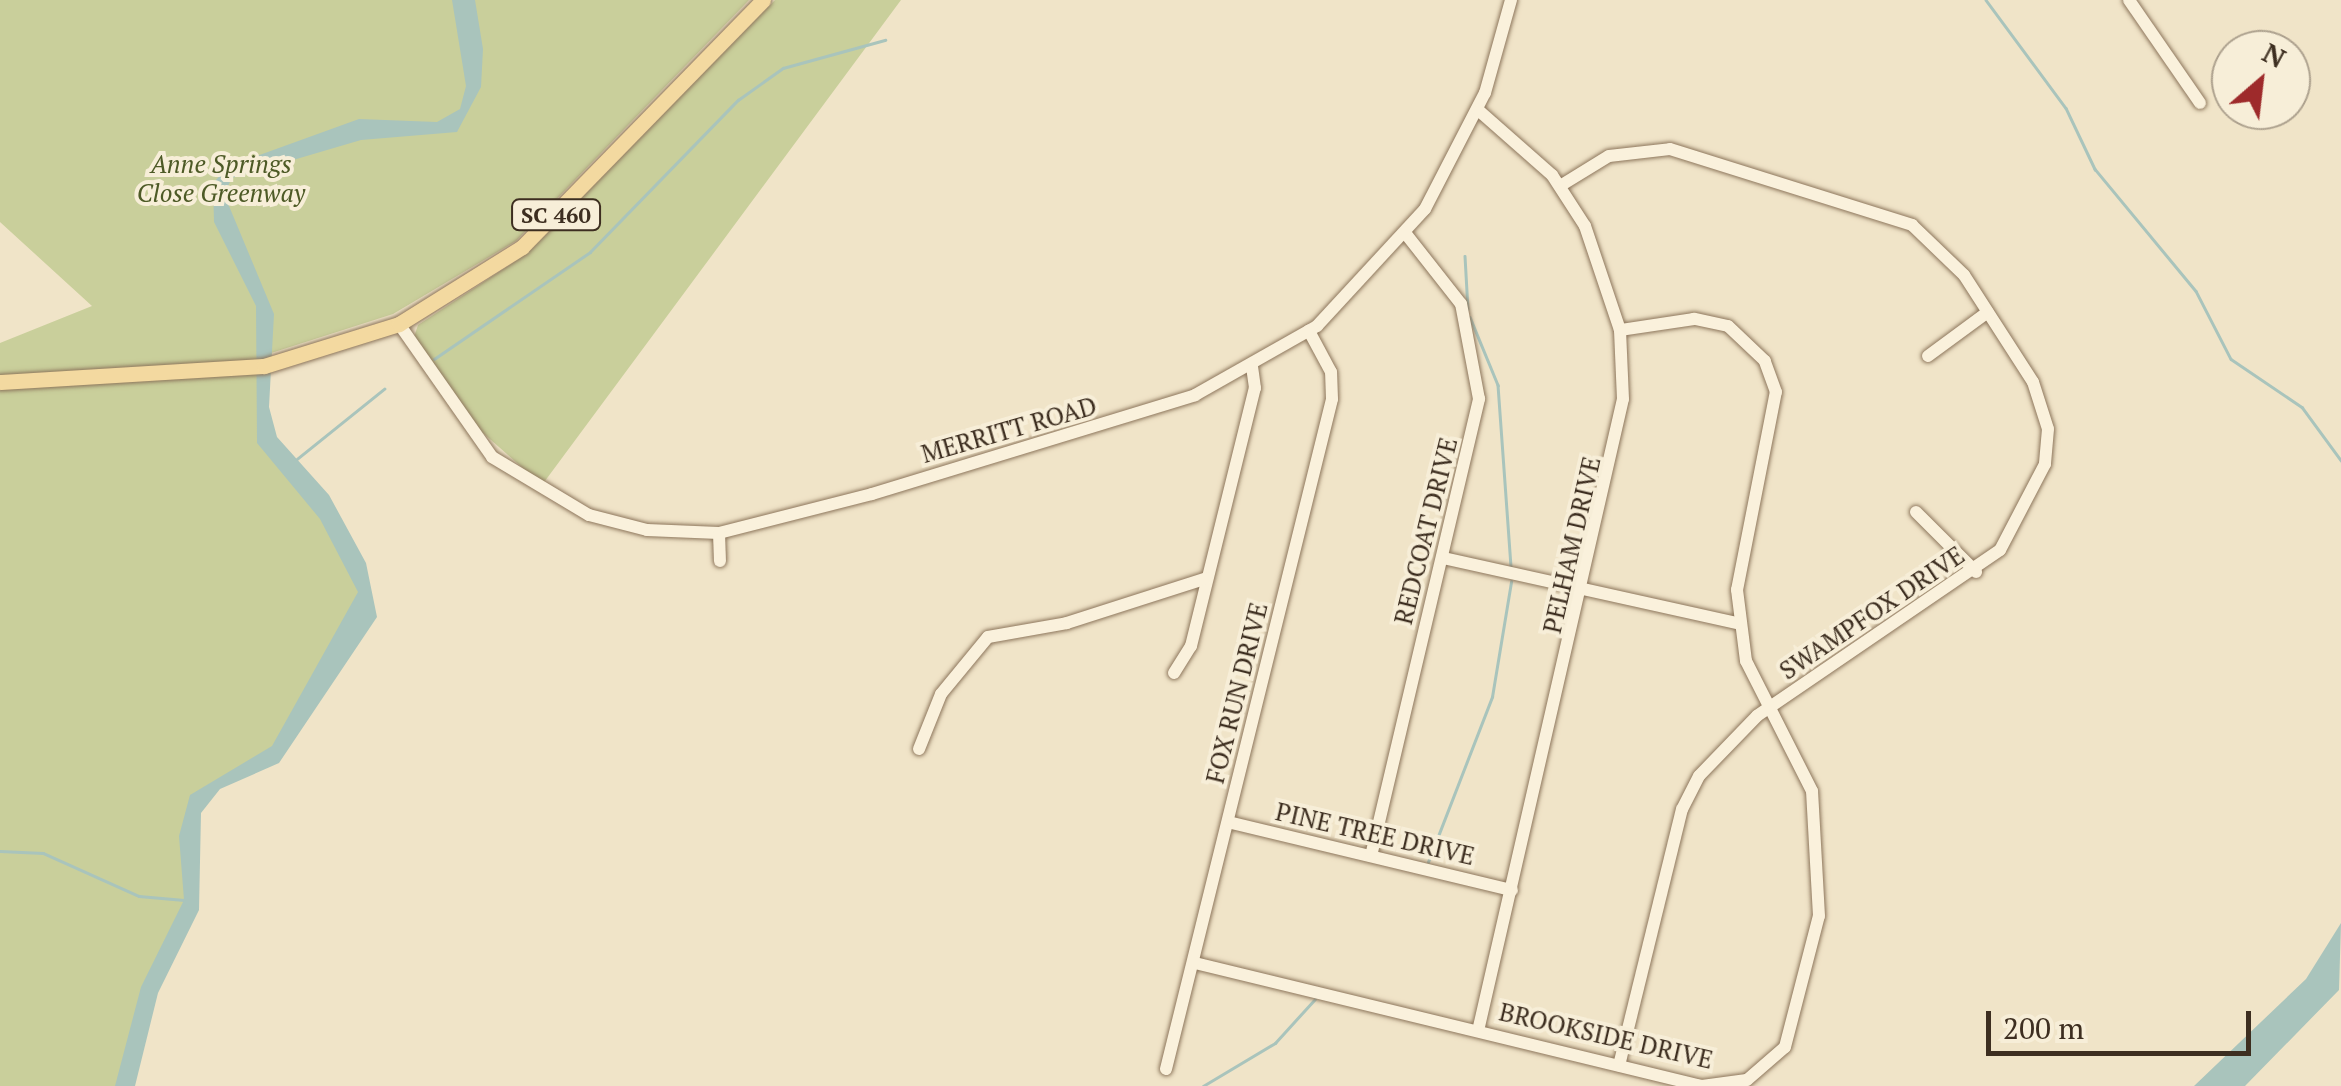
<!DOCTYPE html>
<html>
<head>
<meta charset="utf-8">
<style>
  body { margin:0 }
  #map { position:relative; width:2341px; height:1086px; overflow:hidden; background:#f0e4c8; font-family:"PT Serif",serif }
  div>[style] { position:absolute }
  .green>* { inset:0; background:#c9cf9b }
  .water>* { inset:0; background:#a9c4bc }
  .stream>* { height:2.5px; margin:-1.25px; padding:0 1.25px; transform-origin:1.25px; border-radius:1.25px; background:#a9c4bc }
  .roads { filter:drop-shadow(0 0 2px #8d765c) drop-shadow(0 0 2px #8d765c) }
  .minor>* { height:12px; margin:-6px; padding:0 6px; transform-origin:6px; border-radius:6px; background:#faf1dc }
  .major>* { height:15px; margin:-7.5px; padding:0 7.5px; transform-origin:7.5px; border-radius:7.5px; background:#f3d9a0 }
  span { translate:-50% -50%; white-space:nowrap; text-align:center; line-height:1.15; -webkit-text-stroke:8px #f7eed8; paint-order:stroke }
  .shield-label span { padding:2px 8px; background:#f7eed8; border:2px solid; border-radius:8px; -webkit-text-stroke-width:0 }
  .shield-label { font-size:22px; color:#3d2e20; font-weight:700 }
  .park-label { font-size:25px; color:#4d5a26; font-style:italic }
  .street-label { font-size:25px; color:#3d2e20 }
  .north { position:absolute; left:2211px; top:30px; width:100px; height:100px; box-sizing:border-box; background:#f7eed8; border:2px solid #ada18e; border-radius:50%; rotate:28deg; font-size:28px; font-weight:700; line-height:40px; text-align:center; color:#3d2e20 }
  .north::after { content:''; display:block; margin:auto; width:35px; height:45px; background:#9e2a2b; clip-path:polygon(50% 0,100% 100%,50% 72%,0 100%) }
  .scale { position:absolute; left:1986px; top:1011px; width:265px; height:45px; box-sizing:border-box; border:5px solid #3d2e20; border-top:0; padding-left:12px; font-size:30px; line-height:35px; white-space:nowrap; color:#3d2e20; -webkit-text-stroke:8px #f7eed8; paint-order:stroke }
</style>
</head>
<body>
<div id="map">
  <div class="green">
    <i style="clip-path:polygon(0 0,749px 0,516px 241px,393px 314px,265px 355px,268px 441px,313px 492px,367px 594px,285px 742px,195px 806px,192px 882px,125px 1086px,0 1086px,0 343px,92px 306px,0 222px)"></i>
    <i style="clip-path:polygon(775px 0,901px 0,542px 485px,474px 425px,414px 337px,418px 325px,528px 253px)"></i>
  </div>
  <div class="water">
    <i style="clip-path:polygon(452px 0,475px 0,483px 49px,481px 87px,457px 132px,361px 140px,232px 178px,224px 194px,274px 314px,269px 407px,277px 437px,329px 495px,366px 563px,377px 617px,279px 763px,220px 789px,201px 813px,199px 910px,158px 993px,135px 1086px,115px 1086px,141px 987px,184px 900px,179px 836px,190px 795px,272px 746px,358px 592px,320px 519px,257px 443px,256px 306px,214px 222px,213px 183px,229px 166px,359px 119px,437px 122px,460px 109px,466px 86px)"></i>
    <i style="clip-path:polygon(2341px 923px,2339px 990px,2245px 1086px,2194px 1086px,2306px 979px)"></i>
  </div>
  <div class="stream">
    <i style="left:1986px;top:0;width:134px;rotate:53.5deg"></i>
    <i style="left:2066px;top:108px;width:68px;rotate:64.6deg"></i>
    <i style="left:2095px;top:169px;width:158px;rotate:50.4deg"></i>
    <i style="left:2196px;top:291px;width:76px;rotate:62.8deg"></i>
    <i style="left:2231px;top:359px;width:86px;rotate:34.1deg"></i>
    <i style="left:2302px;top:407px;width:66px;rotate:53.7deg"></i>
    <i style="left:1465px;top:256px;width:53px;rotate:86.8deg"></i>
    <i style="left:1470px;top:317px;width:74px;rotate:67.6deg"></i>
    <i style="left:1498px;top:385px;width:182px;rotate:85.9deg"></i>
    <i style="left:434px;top:359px;width:189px;rotate:-34.4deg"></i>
    <i style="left:590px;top:252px;width:212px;rotate:-45.8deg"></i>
    <i style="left:738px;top:100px;width:55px;rotate:-35.4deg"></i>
    <i style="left:783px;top:68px;width:106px;rotate:-15.4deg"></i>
    <i style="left:297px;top:459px;width:112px;rotate:-38.8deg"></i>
    <i style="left:0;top:851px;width:43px;rotate:2.7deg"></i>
    <i style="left:43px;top:853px;width:105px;rotate:24.1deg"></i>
    <i style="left:139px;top:896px;width:45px;rotate:5.1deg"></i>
    <i style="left:1428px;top:862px;width:177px;rotate:-68.8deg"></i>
    <i style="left:1492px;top:697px;width:117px;rotate:-80.6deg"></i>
    <i style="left:1203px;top:1086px;width:84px;rotate:-30.8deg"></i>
    <i style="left:1275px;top:1043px;width:59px;rotate:-47.7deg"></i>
  </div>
  <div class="roads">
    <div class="minor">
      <i style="left:2129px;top:0;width:125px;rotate:55.4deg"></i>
      <i style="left:1560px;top:186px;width:57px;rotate:-31.5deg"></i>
      <i style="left:1609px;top:156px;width:61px;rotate:-6.5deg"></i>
      <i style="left:1670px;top:149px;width:254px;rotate:17.4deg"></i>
      <i style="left:1912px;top:225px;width:72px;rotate:43.9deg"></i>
      <i style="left:1964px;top:275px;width:127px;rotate:57.2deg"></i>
      <i style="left:2033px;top:382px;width:49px;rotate:72.3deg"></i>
      <i style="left:2048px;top:429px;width:35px;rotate:95deg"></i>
      <i style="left:2045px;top:464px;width:97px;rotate:117.6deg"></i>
      <i style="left:2000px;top:550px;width:294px;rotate:145.7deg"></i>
      <i style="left:1757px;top:716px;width:83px;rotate:134deg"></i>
      <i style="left:1699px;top:776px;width:37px;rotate:117deg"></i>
      <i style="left:1682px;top:809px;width:264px;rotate:103.8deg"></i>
      <i style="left:399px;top:324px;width:162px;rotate:55deg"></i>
      <i style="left:492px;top:457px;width:113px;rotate:30.9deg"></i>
      <i style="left:589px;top:515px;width:60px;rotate:14.5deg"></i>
      <i style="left:647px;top:530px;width:72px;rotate:2.4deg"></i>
      <i style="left:719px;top:533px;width:158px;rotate:-14.3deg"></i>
      <i style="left:872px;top:494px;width:338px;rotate:-17deg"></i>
      <i style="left:1195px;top:395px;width:140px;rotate:-29.5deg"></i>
      <i style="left:1317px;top:326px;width:159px;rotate:-47.3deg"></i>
      <i style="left:1425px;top:209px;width:131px;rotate:-62.7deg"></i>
      <i style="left:1485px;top:93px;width:97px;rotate:-74.4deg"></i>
      <i style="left:1928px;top:356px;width:74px;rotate:-36.3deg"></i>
      <i style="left:1916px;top:512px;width:85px;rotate:45deg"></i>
      <i style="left:719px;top:533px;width:28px;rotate:88deg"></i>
      <i style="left:1443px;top:558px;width:301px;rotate:12.5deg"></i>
      <i style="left:1174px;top:673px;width:32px;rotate:-58deg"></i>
      <i style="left:1191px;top:646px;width:266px;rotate:-76.1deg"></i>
      <i style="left:1255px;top:388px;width:21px;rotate:-98deg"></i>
      <i style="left:919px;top:749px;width:59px;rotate:-68.2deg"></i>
      <i style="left:941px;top:694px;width:74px;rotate:-50.5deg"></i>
      <i style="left:988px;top:637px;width:80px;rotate:-10deg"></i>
      <i style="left:1067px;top:623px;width:147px;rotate:-17.8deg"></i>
      <i style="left:1228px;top:822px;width:292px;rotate:13.5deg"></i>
      <i style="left:1371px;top:856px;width:470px;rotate:-76.7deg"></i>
      <i style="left:1479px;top:399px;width:97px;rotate:-100.7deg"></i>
      <i style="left:1461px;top:304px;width:89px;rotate:-128.2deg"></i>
      <i style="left:1195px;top:963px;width:522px;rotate:13.64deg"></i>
      <i style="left:1702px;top:1086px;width:45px;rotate:-7.6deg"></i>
      <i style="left:1747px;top:1080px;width:50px;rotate:-41deg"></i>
      <i style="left:1785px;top:1047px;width:135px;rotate:-75.5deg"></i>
      <i style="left:1819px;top:916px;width:125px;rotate:-93.2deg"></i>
      <i style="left:1812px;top:791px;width:146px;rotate:-116.9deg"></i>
      <i style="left:1746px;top:661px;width:72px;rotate:-97.2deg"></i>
      <i style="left:1737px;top:590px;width:202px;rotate:-78.9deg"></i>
      <i style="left:1776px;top:392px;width:33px;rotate:-110deg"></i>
      <i style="left:1765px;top:361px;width:51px;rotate:-136.6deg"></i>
      <i style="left:1728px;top:326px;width:35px;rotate:-168deg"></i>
      <i style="left:1694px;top:319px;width:75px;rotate:171.5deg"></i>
      <i style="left:1478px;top:1031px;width:648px;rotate:-77.08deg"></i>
      <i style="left:1623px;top:399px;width:69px;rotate:-92.5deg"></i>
      <i style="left:1620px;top:330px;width:110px;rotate:-108.6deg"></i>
      <i style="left:1585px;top:226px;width:61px;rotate:-122.9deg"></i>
      <i style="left:1552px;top:175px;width:98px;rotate:-138.7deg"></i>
      <i style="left:1166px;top:1069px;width:690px;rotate:-76.08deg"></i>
      <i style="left:1332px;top:399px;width:27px;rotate:-92deg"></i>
      <i style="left:1331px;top:372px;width:47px;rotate:-118.2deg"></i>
    </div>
    <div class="major">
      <i style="left:0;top:382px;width:264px;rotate:-3.5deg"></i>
      <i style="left:264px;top:366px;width:141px;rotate:-17.3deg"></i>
      <i style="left:399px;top:324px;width:145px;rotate:-32deg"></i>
      <i style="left:522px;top:247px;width:345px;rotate:-45.7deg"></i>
    </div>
  </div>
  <div class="shield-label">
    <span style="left:556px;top:215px">SC 460</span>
  </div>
  <div class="park-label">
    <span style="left:221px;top:179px">Anne Springs<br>Close Greenway</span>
  </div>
  <div class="street-label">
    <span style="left:1009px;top:430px;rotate:-16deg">MERRITT ROAD</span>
    <span style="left:1426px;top:531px;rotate:-76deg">REDCOAT DRIVE</span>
    <span style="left:1572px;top:545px;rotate:-77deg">PELHAM DRIVE</span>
    <span style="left:1872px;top:613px;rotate:-34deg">SWAMPFOX DRIVE</span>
    <span style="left:1237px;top:693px;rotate:-76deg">FOX RUN DRIVE</span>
    <span style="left:1375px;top:834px;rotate:13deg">PINE TREE DRIVE</span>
    <span style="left:1606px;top:1036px;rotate:13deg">BROOKSIDE DRIVE</span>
  </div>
  <div class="north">N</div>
  <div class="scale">200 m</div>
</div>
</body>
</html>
